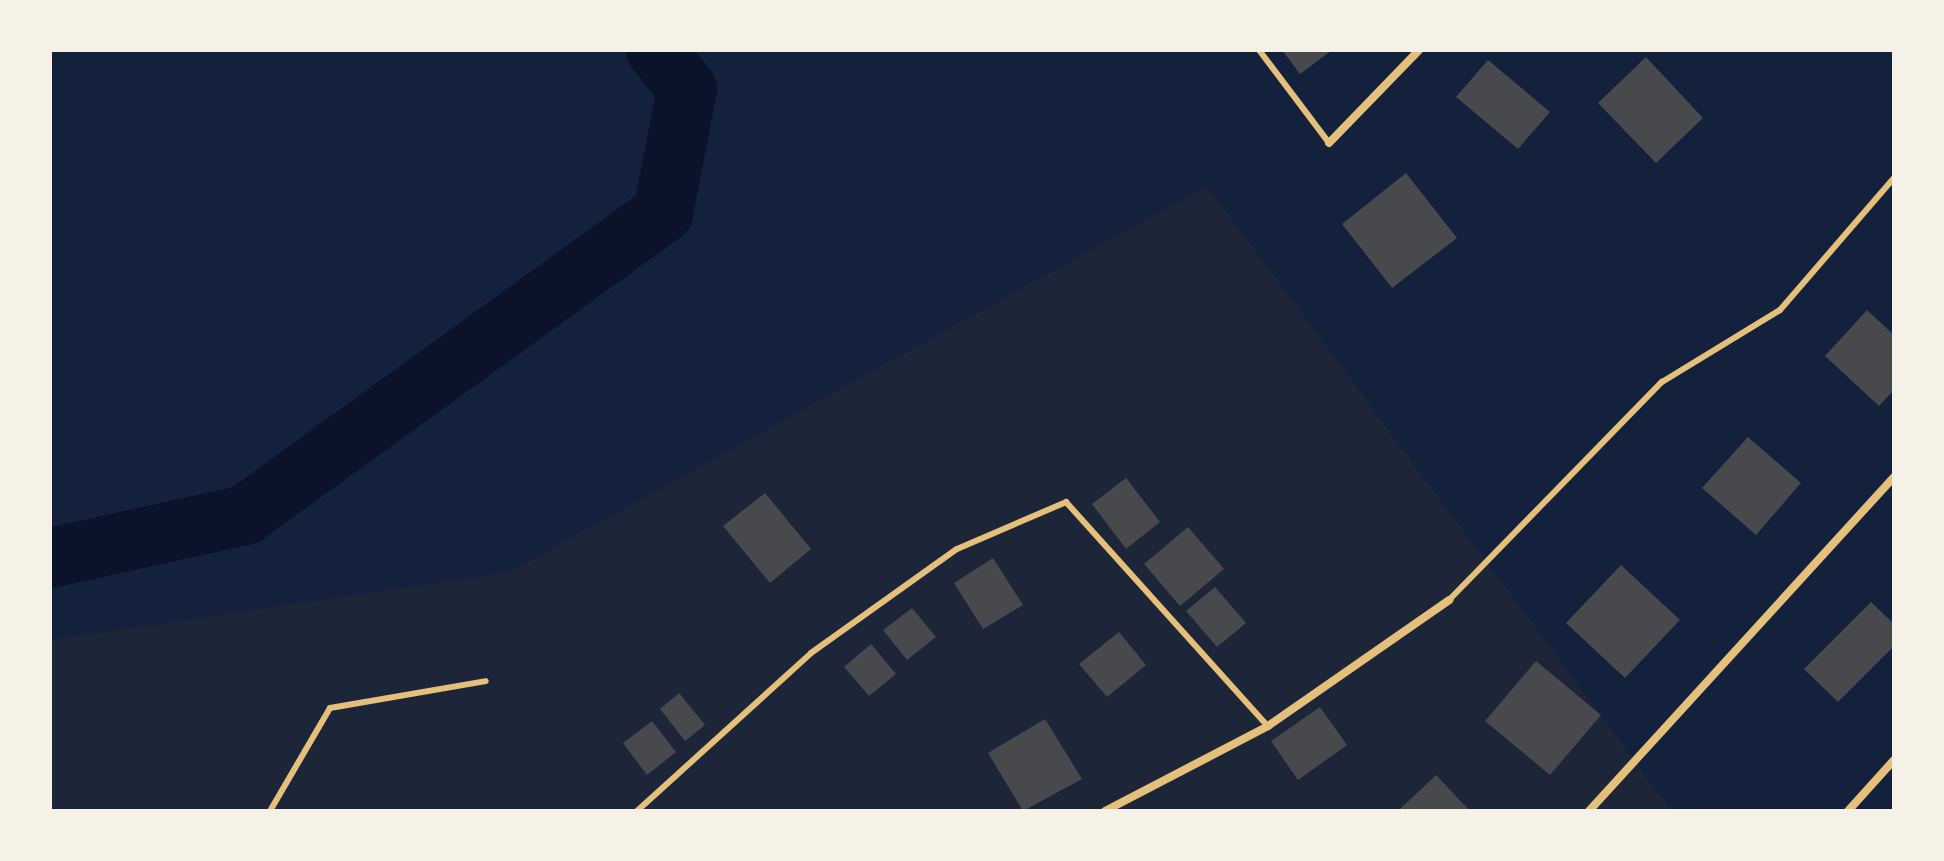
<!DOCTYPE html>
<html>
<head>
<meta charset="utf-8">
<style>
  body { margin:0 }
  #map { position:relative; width:1944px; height:861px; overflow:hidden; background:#14213d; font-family:"Libre Baskerville",serif }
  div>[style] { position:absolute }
  .green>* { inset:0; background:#1d2539 }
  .river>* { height:60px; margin:-30px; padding:0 30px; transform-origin:30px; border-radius:30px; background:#0b132b }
  .building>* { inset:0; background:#48494c }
  .service>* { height:6px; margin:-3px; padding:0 3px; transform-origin:3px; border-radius:3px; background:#e5c07b }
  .minor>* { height:8px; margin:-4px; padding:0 4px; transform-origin:4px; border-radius:4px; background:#e5c07b }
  span { translate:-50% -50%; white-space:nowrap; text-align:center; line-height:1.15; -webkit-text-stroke:7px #f6f1e7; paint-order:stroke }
  .frame { position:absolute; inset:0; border:52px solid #f6f1e7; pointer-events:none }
</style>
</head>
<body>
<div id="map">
  <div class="green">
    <i style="clip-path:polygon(1207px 186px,1672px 811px,50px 811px,50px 640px,510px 572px)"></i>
  </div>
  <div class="river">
    <i style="left:50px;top:558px;width:200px;rotate:-12.4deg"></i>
    <i style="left:245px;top:515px;width:516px;rotate:-35.85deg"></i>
    <i style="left:663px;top:213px;width:126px;rotate:-79deg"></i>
    <i style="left:687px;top:89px;width:50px;rotate:-128.5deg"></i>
  </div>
  <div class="building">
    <i style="clip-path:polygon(1282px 50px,1332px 50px,1300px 74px)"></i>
    <i style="clip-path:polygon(1646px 57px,1703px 118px,1656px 163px,1598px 103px)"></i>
    <i style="clip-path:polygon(1488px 60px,1550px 112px,1518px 149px,1456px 97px)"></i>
    <i style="clip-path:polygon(1406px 173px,1457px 238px,1392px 288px,1342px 224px)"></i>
    <i style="clip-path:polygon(1867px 310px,1894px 335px,1894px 390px,1879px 406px,1825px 356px)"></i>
    <i style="clip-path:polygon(1748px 437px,1801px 483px,1756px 535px,1702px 488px)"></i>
    <i style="clip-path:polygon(1126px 478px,1160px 522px,1126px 549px,1092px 504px)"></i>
    <i style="clip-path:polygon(765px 493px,811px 549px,770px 583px,723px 526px)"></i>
    <i style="clip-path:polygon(1188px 527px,1224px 569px,1180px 606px,1144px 564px)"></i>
    <i style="clip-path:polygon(993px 558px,1023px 605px,983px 629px,954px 583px)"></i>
    <i style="clip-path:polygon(1621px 565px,1680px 620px,1625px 678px,1566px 623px)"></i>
    <i style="clip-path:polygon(1215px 587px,1246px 623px,1217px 647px,1186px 611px)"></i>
    <i style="clip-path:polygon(1871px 602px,1894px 624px,1894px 646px,1838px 702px,1804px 669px)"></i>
    <i style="clip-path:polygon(912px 608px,936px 637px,907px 660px,883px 630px)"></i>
    <i style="clip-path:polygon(1119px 632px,1146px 665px,1107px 697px,1079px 664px)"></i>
    <i style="clip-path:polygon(871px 644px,896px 674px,869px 696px,844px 667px)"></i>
    <i style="clip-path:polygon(1536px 661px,1601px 715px,1550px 775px,1485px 721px)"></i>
    <i style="clip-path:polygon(679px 693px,705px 725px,685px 741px,660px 709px)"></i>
    <i style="clip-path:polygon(1320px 707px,1347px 745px,1298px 780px,1271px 741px)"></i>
    <i style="clip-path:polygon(1045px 719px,1082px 779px,1023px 811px,988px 753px)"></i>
    <i style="clip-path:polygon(652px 721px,676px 752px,647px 775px,623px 743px)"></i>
    <i style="clip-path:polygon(1436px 775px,1470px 811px,1398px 811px)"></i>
  </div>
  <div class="service">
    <i style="left:1259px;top:50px;width:116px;rotate:53deg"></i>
    <i style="left:1449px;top:600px;width:305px;rotate:-45.7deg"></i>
    <i style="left:1662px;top:382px;width:138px;rotate:-31.4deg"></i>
    <i style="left:1780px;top:310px;width:174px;rotate:-49.2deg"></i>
    <i style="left:270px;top:811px;width:119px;rotate:-59.8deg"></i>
    <i style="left:330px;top:708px;width:158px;rotate:-9.8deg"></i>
    <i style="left:637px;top:811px;width:235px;rotate:-42.2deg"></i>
    <i style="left:811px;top:653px;width:179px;rotate:-35.5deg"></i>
    <i style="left:957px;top:549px;width:119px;rotate:-23.3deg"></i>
    <i style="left:1066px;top:502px;width:302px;rotate:48deg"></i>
  </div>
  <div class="minor">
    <i style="left:1329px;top:143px;width:129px;rotate:-45.9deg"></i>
    <i style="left:1105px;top:811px;width:184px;rotate:-27.5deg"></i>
    <i style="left:1268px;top:726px;width:221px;rotate:-34.8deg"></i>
    <i style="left:1589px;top:811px;width:452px;rotate:-47.6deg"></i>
    <i style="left:1848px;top:811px;width:69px;rotate:-48deg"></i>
  </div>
  <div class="frame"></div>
</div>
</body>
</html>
